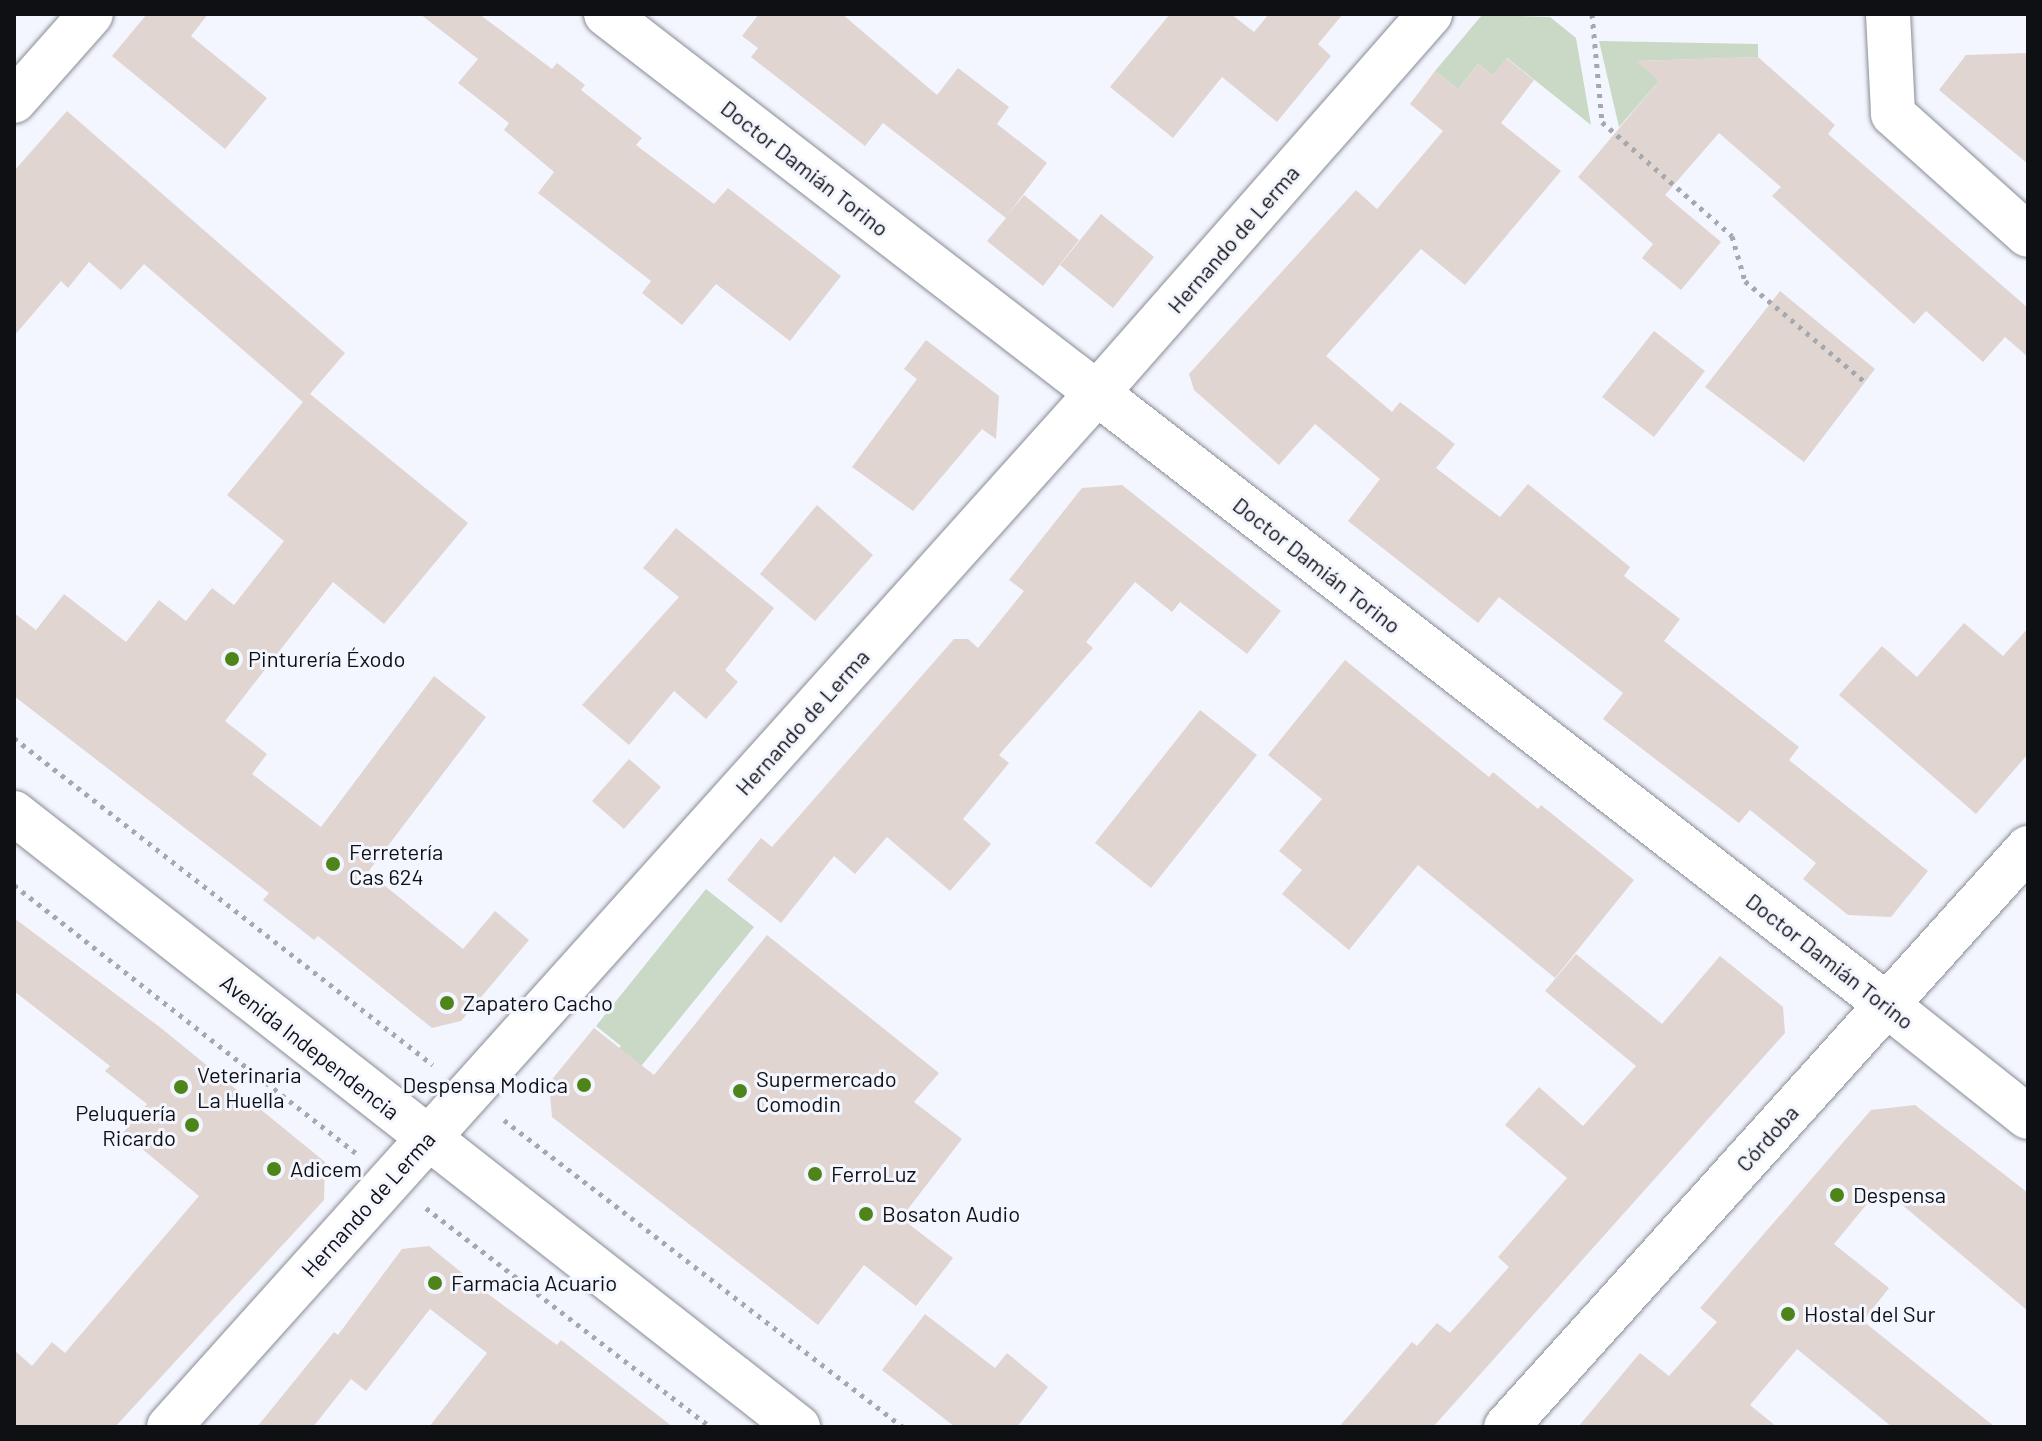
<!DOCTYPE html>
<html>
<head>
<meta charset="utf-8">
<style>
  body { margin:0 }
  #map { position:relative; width:2042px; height:1441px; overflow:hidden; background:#f3f6fe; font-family:Barlow,sans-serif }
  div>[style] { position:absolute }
  .green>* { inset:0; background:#cad8c6 }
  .building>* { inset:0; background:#e0d5d0 }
  .path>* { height:5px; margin-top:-2.5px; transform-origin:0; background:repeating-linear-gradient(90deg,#a6a8af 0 4px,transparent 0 10px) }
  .roads { filter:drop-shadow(0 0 2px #888c95) drop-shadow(0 0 2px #888c95) }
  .minor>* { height:44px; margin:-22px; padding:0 22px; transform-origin:22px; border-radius:22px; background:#fff }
  .major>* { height:44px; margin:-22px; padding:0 22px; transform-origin:22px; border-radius:22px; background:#fff }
  .dots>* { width:22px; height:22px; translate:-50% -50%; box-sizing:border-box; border:4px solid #f3f6fe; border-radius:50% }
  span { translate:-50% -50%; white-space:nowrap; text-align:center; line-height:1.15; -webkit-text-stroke:6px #f3f6fe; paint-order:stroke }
  .street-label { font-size:22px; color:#0f1014 }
  .poi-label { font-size:22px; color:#0f1014 }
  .left { translate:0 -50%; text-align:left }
  .right { translate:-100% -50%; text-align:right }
  .frame { position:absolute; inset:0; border:16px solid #0f1014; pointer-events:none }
</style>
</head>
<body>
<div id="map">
  <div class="green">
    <i style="clip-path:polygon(1482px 15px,1550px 17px,1576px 38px,1591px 125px,1507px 58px,1493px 75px,1478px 64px,1458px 89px,1435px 71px)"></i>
    <i style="clip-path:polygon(1599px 41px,1758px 44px,1758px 57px,1638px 61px,1659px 81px,1619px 127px)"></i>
    <i style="clip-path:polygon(706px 889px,754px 927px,625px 1086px,603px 1069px,621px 1046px,596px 1026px)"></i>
  </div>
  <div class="building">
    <i style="clip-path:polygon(147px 14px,208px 14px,191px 36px,267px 98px,225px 149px,112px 56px)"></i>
    <i style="clip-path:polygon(420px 14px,479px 14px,552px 69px,557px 63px,585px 85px,581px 90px,642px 138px,636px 145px,714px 204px,728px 188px,841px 276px,790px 341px,716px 284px,682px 325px,642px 293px,651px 281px,538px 193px,554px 172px,504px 130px,509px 123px,458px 83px,478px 59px)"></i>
    <i style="clip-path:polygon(759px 14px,842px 14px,937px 95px,958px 68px,1009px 107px,997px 124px,1047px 163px,1006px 217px,1024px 195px,1079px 240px,1043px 286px,987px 241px,1006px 218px,883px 123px,865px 146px,751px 57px,758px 48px,742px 36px)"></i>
    <i style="clip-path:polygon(1170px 14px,1231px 14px,1254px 32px,1269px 14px,1343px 14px,1318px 44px,1331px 56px,1277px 122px,1222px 77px,1173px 138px,1110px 87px)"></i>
    <i style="clip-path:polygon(2028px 53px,2028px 164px,1939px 90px,1966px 55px)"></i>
    <i style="clip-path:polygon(1758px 57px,1835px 125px,1828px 134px,2028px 308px,2028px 357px,2005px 337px,1983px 362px,1926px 311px,1914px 324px,1772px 196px,1781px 187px,1719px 133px,1665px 195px,1721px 242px,1681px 290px,1642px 258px,1653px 244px,1578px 177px,1659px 81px,1636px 61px)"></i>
    <i style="clip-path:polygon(1506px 58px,1534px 80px,1501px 123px,1561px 171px,1465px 285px,1421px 249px,1326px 356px,1392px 412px,1400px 402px,1455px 444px,1436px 468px,1500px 517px,1528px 484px,1630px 567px,1624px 576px,1680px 619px,1664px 641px,1799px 747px,1789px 760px,1928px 871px,1891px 917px,1848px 915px,1803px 879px,1816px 863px,1750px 810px,1739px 823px,1603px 719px,1623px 693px,1499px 597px,1478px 623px,1348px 521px,1380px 479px,1315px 424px,1279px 465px,1194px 390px,1189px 374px,1356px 190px,1377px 209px,1443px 131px,1410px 104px,1435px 71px,1458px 89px,1478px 64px,1493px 75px)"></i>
    <i style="clip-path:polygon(67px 111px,345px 353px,310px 394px,468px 523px,384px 624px,333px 582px,225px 721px,267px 754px,252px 774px,321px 827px,434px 676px,486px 717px,368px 872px,463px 949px,495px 911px,529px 940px,461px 1021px,432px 1028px,318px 936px,314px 940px,263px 900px,269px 893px,14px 696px,14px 613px,36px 630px,64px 594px,126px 642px,159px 600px,186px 621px,212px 588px,234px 605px,284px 541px,227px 495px,303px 402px,144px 264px,121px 290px,89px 262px,68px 288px,61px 281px,14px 336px,14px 171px)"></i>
    <i style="clip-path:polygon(1101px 214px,1154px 257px,1113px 308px,1060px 265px)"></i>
    <i style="clip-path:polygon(1780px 291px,1875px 369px,1804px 462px,1705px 387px)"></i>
    <i style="clip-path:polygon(1654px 331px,1705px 371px,1654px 437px,1602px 397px)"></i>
    <i style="clip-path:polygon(926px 340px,999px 396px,996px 439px,982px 429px,913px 511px,852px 467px,917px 379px,904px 369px)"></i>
    <i style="clip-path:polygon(1122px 485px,1281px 611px,1247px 654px,1180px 602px,1172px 612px,1135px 582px,1086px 642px,1093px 648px,999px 755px,1009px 763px,963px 819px,991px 844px,950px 891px,887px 837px,855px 874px,834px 856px,781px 923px,727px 880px,761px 838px,772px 847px,954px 639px,968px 639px,978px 648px,1024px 591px,1009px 580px,1082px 488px)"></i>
    <i style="clip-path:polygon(817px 505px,873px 555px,815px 621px,760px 574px)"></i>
    <i style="clip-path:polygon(676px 528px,774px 608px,725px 670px,738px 682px,706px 719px,674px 691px,629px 745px,582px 705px,679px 597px,643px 568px)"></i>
    <i style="clip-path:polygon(1964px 623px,2003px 656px,2028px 628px,2028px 754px,1976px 814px,1839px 695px,1882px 646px,1917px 677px)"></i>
    <i style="clip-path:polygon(1345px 660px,1489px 777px,1493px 772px,1538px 809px,1541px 805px,1634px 880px,1555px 978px,1418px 865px,1349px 950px,1282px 894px,1302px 870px,1279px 851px,1322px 799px,1268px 755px)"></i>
    <i style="clip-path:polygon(1200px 710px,1257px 755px,1151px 888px,1095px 843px)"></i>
    <i style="clip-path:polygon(629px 759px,661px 787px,624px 829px,592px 801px)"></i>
    <i style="clip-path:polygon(14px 918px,161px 1028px,325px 1162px,324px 1200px,115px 1427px,14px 1427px,14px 1350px,32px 1366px,52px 1342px,65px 1353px,199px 1196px,123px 1133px,147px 1104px,105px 1071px,110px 1066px,14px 991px)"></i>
    <i style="clip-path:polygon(767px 935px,939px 1073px,914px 1102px,962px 1139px,901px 1218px,953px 1258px,916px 1306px,864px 1265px,818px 1325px,552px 1117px,549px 1083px,594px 1028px,654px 1075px)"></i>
    <i style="clip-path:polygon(1576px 954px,1662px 1024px,1720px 956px,1783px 1007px,1785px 1033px,1433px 1427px,1339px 1427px,1412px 1342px,1417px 1346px,1437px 1323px,1450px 1333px,1509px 1267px,1498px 1257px,1567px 1178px,1505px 1125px,1539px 1087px,1583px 1126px,1636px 1066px,1545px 991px)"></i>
    <i style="clip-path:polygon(1915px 1105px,2028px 1193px,2028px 1311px,1881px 1187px,1834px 1244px,1889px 1288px,1863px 1321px,1995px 1427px,1892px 1427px,1797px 1349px,1750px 1405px,1777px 1427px,1578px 1427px,1640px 1353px,1669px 1376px,1717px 1322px,1700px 1308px,1871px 1110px)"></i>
    <i style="clip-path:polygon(429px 1246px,488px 1294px,557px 1345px,561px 1340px,673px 1427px,429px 1427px,487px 1353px,430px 1309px,366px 1391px,351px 1379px,313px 1427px,257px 1427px,334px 1332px,338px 1335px,402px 1249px)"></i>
    <i style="clip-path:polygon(925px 1314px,995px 1368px,1007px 1353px,1048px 1387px,1017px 1427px,955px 1427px,882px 1370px)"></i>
  </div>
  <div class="path">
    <i style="left:1592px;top:14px;width:108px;rotate:84.7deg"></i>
    <i style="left:1602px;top:122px;width:173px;rotate:41.2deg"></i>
    <i style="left:1732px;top:236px;width:47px;rotate:73.9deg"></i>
    <i style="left:1745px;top:281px;width:157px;rotate:40.1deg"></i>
    <i style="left:14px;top:738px;width:531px;rotate:37.97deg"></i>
    <i style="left:14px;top:885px;width:434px;rotate:38.1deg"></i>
    <i style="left:504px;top:1120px;width:503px;rotate:37.58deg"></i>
    <i style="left:426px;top:1208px;width:359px;rotate:37.6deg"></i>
  </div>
  <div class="roads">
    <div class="minor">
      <i style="left:606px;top:14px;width:620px;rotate:37.66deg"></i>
      <i style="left:1097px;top:393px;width:505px;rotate:-48.7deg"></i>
      <i style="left:1888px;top:14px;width:100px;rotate:87.1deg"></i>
      <i style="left:1893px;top:114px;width:181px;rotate:41.9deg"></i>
      <i style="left:14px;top:101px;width:116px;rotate:-48.5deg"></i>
      <i style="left:1887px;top:1005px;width:180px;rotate:38.5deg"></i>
    </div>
    <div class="major">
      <i style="left:14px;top:813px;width:996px;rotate:38.07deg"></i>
      <i style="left:169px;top:1427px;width:1389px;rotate:-48.09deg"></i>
      <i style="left:1097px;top:393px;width:999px;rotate:37.76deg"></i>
      <i style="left:1506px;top:1427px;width:780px;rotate:-47.96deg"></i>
    </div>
  </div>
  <div class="dots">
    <i style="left:232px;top:659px;background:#4f841b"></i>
    <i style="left:333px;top:864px;background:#4f841b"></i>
    <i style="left:447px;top:1003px;background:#4f841b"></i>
    <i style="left:584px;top:1085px;background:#4f841b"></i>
    <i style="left:181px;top:1087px;background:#4f841b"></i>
    <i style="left:740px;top:1091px;background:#4f841b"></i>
    <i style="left:192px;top:1125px;background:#4f841b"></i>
    <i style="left:274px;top:1169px;background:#4f841b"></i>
    <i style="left:815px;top:1174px;background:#4f841b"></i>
    <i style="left:1837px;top:1195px;background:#4f841b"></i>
    <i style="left:866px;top:1214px;background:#4f841b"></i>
    <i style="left:435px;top:1283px;background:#4f841b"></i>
    <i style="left:1788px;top:1314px;background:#4f841b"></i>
  </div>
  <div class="street-label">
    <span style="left:805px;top:168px;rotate:38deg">Doctor Damián Torino</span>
    <span style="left:1233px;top:239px;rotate:-49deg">Hernando de Lerma</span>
    <span style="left:1317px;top:565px;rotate:38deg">Doctor Damián Torino</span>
    <span style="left:802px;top:722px;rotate:-48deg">Hernando de Lerma</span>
    <span style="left:1830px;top:961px;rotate:38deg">Doctor Damián Torino</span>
    <span style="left:310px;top:1047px;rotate:38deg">Avenida Independencia</span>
    <span style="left:1767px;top:1138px;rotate:-48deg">Córdoba</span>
    <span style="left:368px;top:1204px;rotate:-48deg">Hernando de Lerma</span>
  </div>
  <div class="poi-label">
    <span class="left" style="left:248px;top:659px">Pinturería Éxodo</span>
    <span class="left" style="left:349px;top:864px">Ferretería<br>Cas 624</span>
    <span class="left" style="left:463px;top:1003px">Zapatero Cacho</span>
    <span class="left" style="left:197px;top:1087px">Veterinaria<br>La Huella</span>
    <span class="left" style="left:756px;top:1091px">Supermercado<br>Comodin</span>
    <span class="right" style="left:568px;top:1085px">Despensa Modica</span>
    <span class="right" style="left:176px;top:1125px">Peluquería<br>Ricardo</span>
    <span class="left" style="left:290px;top:1169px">Adicem</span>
    <span class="left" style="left:831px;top:1174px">FerroLuz</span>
    <span class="left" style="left:1853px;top:1195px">Despensa</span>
    <span class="left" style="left:882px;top:1214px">Bosaton Audio</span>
    <span class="left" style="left:451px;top:1283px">Farmacia Acuario</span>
    <span class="left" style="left:1804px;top:1314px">Hostal del Sur</span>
  </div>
  <div class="frame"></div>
</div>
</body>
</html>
